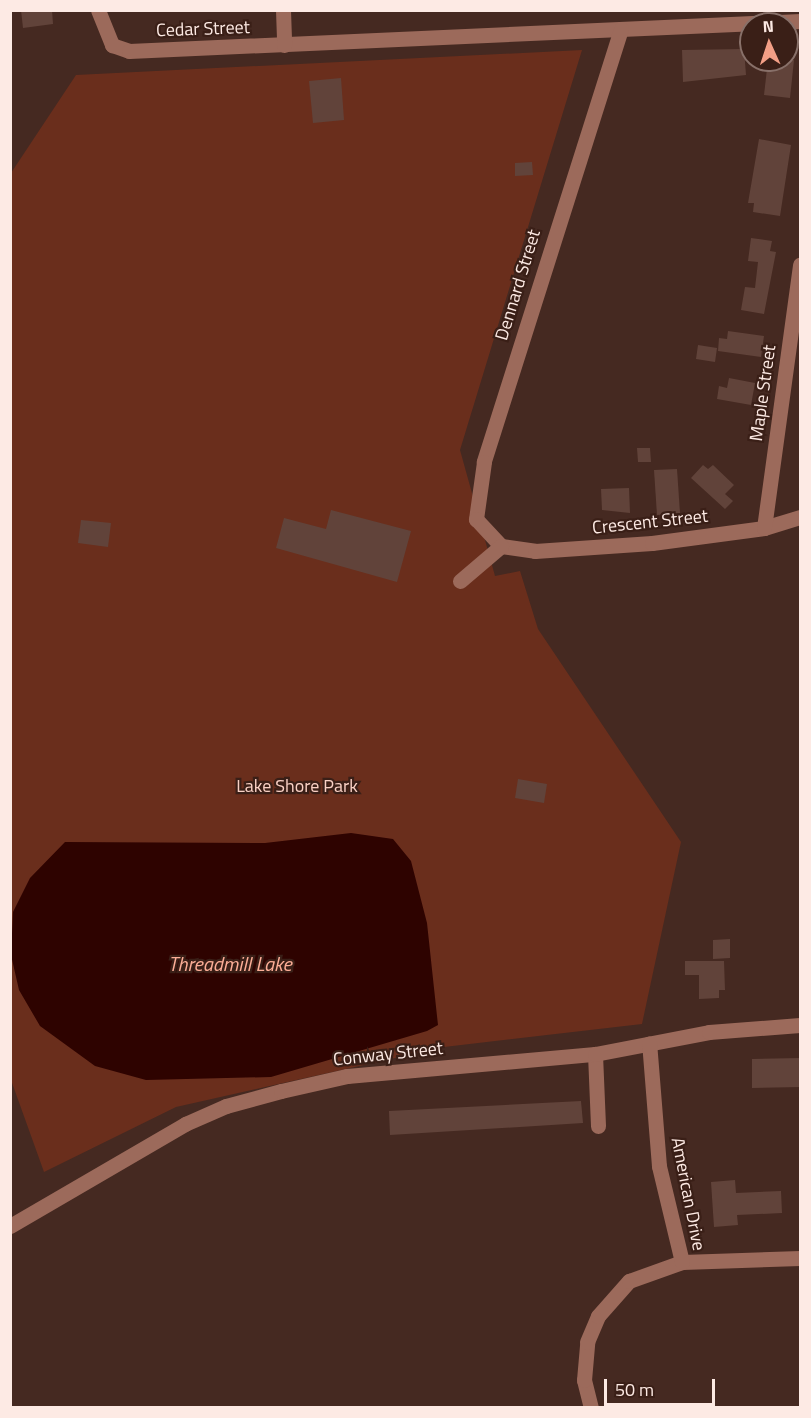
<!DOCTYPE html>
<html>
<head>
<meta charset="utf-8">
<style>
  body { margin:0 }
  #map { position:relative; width:811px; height:1418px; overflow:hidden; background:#452921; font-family:"Titillium Web",sans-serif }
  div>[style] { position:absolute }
  .green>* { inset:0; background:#6a2e1c }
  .water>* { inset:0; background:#2e0300 }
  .building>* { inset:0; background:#61433a }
  .minor>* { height:15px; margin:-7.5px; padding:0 7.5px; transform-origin:7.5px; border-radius:7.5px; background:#9c6a5b }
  span { translate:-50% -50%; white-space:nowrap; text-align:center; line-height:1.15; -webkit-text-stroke:4.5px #3a1f17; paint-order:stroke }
  .street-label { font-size:18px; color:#fdeae4 }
  .park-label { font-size:18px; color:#fad1c5 }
  .water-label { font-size:20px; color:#fdae97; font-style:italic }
  .frame { position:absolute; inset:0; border:12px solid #fdeae4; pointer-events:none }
  .north { position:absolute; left:739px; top:12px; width:60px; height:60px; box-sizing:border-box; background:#3a1f17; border:2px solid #887069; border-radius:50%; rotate:357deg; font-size:16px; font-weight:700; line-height:24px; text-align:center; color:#fdeae4 }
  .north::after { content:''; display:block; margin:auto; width:21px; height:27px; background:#f39f86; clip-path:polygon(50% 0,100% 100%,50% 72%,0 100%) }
  .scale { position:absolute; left:604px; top:1379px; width:111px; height:27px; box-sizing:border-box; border:3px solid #fdeae4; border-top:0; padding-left:8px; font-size:18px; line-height:21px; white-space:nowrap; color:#fdeae4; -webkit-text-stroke:4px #3a1f17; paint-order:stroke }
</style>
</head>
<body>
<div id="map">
  <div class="green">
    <i style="clip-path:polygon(582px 50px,460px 450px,495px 576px,520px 571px,538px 629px,681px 842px,642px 1024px,444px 1047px,176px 1107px,44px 1172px,11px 1080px,11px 173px,76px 75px)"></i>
  </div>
  <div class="water">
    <i style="clip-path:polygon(351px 833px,393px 839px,411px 861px,427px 923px,437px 1016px,438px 1025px,427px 1031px,271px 1077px,146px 1080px,95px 1066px,40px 1026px,19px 990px,11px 955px,13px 912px,30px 878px,65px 842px,265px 843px)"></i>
  </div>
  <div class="building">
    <i style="clip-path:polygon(21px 10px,52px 10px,53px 24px,23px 28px)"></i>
    <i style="clip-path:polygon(744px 49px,746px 75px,683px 82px,682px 50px)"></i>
    <i style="clip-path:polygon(768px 60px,794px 60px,790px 98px,764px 95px)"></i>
    <i style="clip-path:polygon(341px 78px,344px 120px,313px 123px,309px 81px)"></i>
    <i style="clip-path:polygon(759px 139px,791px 145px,780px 216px,753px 212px,754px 203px,748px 203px)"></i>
    <i style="clip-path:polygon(532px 162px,533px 175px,515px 176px,515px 163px)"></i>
    <i style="clip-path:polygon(751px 238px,772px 241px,770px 251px,776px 252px,764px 314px,741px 310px,745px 287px,755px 288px,758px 262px,748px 261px)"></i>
    <i style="clip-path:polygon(728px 331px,764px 336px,761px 357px,718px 351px,719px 338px,727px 339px)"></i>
    <i style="clip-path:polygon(698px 345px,717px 348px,715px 362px,696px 359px)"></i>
    <i style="clip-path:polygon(729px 378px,755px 383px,751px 405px,717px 399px,719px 386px,727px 388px)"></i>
    <i style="clip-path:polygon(637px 448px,650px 448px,651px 462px,638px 462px)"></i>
    <i style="clip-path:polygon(703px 465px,708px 469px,713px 465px,734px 485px,725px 494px,733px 501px,725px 509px,691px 478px)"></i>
    <i style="clip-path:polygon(677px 469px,680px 513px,657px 515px,654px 470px)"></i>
    <i style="clip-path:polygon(629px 488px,630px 513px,602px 510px,601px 489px)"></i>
    <i style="clip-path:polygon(331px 510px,411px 531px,397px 582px,276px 548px,284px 518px,326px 529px)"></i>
    <i style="clip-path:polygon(81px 520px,111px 523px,108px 547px,78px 543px)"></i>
    <i style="clip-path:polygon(518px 779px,547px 784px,544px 803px,515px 798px)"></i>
    <i style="clip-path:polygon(730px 939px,730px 958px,713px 959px,713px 940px)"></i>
    <i style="clip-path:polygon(685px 961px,724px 961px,725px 990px,719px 990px,719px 998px,699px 999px,699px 975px,685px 975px)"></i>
    <i style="clip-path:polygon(801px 1058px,801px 1087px,752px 1088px,752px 1059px)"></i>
    <i style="clip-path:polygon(581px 1101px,583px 1123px,390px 1135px,389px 1111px)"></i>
    <i style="clip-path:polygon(735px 1180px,736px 1193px,781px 1191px,782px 1213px,737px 1215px,738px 1225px,714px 1227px,711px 1182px)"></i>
  </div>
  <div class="minor">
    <i style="left:98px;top:10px;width:38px;rotate:68deg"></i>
    <i style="left:112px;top:45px;width:18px;rotate:19deg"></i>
    <i style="left:129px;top:51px;width:672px;rotate:-2.56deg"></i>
    <i style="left:283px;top:10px;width:35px;rotate:88deg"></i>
    <i style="left:621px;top:29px;width:454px;rotate:107.6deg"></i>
    <i style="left:484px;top:462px;width:58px;rotate:98deg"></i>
    <i style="left:476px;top:519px;width:37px;rotate:47deg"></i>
    <i style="left:501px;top:546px;width:34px;rotate:8deg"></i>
    <i style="left:535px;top:551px;width:117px;rotate:-3.9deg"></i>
    <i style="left:652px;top:543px;width:113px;rotate:-7.6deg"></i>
    <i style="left:764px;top:528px;width:38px;rotate:-17deg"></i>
    <i style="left:764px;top:528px;width:266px;rotate:-82.2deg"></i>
    <i style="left:460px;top:581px;width:54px;rotate:-40.5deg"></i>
    <i style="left:595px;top:1054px;width:72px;rotate:87.6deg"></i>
    <i style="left:10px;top:1226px;width:203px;rotate:-30.2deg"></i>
    <i style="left:185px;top:1124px;width:45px;rotate:-23.7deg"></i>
    <i style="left:226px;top:1106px;width:57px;rotate:-15.3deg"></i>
    <i style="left:281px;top:1091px;width:68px;rotate:-12.8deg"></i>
    <i style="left:347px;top:1076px;width:249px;rotate:-5.1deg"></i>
    <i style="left:595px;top:1054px;width:116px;rotate:-10.9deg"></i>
    <i style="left:709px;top:1032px;width:91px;rotate:-4.4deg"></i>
    <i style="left:682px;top:1262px;width:118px;rotate:-1.9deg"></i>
    <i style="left:591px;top:1408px;width:29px;rotate:-104deg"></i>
    <i style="left:584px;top:1380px;width:38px;rotate:-85deg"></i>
    <i style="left:587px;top:1342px;width:28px;rotate:-67deg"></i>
    <i style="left:598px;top:1316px;width:47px;rotate:-48.5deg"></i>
    <i style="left:629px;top:1281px;width:56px;rotate:-19.7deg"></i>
    <i style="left:682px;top:1262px;width:99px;rotate:-103.5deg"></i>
    <i style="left:659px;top:1166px;width:123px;rotate:-94.6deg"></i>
  </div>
  <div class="street-label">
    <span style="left:203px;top:29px;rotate:-2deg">Cedar Street</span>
    <span style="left:518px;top:285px;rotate:-73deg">Dennard Street</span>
    <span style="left:763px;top:393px;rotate:-82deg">Maple Street</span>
    <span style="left:650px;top:522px;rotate:-6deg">Crescent Street</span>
    <span style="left:388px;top:1054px;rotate:-6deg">Conway Street</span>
    <span style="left:688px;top:1194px;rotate:79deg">American Drive</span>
  </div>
  <div class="park-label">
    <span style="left:297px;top:786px">Lake Shore Park</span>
  </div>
  <div class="water-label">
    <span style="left:230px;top:963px">Threadmill Lake</span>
  </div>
  <div class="frame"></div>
  <div class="north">N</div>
  <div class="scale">50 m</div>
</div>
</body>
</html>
